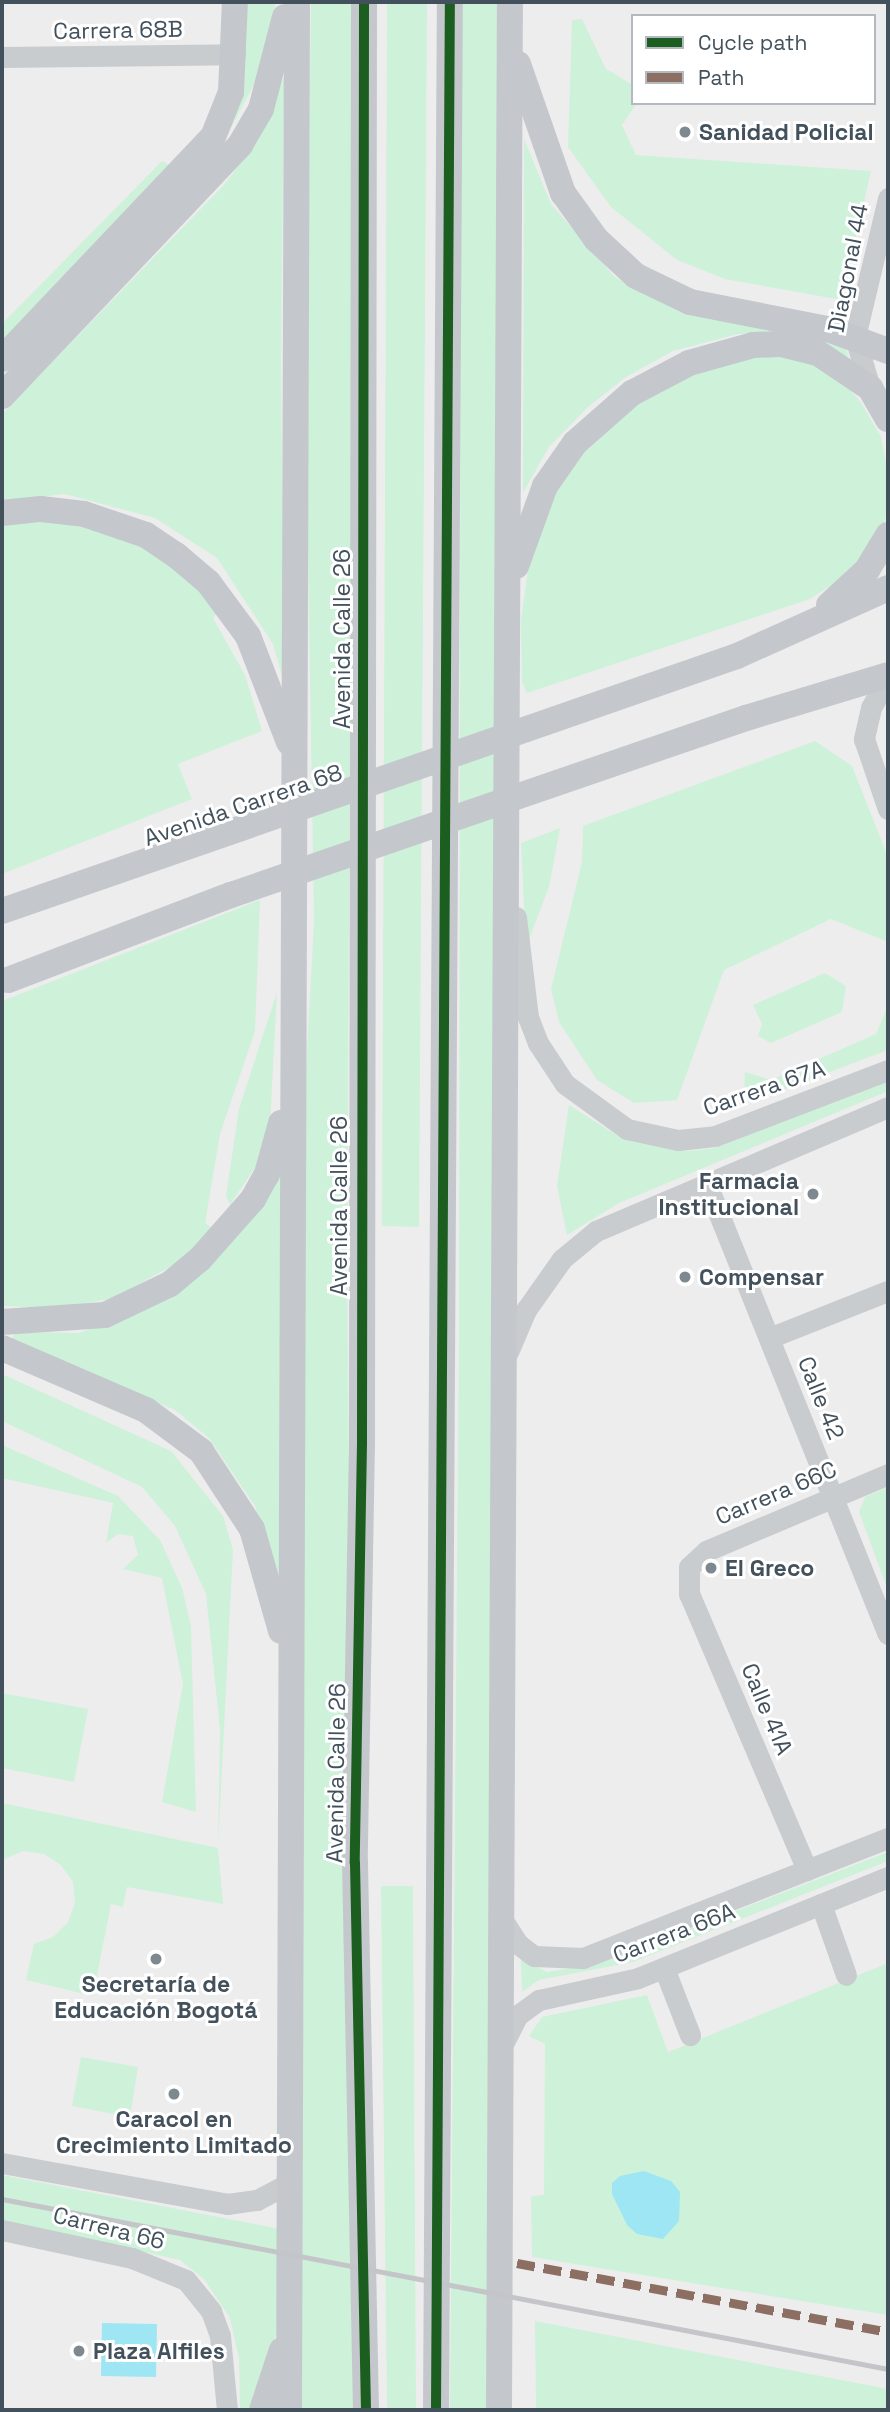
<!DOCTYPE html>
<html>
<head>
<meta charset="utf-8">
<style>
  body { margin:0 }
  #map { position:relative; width:890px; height:2412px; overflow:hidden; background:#eeeded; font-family:"Space Grotesk",sans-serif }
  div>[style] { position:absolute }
  .green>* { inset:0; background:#cef1d9 }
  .water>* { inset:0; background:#9ee6f4 }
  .minor>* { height:21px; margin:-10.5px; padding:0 10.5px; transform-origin:10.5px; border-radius:10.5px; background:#c8cccf }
  .major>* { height:26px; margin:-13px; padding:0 13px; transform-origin:13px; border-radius:13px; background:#c4c8cd }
  .rail>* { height:5px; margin:-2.5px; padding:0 2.5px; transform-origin:2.5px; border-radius:2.5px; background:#c3c5c8 }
  .major-bridge>* { height:26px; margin:-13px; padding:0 13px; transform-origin:13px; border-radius:13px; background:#c4c8cd }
  .quiet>* { height:9px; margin-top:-4.5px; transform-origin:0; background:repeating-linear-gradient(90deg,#8d6e63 0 18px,transparent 0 27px) }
  .cycleway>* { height:10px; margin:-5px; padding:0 5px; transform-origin:5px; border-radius:5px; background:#1b5e20 }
  .dots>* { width:19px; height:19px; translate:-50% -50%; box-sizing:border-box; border:4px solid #fff; border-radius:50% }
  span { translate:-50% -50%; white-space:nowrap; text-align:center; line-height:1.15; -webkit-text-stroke:6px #fff; paint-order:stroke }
  .street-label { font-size:23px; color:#42515c }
  .poi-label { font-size:23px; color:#42515c; font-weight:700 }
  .left { translate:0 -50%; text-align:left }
  .right { translate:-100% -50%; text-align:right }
  .frame { position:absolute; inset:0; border:4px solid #42515c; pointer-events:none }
  .legend { position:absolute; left:631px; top:14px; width:245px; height:91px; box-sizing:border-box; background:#fff; border:2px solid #b3b9be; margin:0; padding:9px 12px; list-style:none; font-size:21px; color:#42515c }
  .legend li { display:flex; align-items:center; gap:14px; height:35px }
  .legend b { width:35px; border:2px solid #b3b9be }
</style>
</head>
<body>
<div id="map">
  <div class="green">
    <i style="clip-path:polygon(243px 2px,276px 2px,260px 73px,210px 168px)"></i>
    <i style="clip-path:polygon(311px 2px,354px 2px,347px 1262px,357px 2410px,300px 2410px,304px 1105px,314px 923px,306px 429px)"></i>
    <i style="clip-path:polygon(387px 2px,427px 2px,419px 1227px,382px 1226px)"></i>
    <i style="clip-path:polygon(461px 2px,499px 2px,488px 2410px,450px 2410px,459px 1328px)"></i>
    <i style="clip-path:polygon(582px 19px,606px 69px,633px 85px,637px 103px,622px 125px,636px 155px,871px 171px,842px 300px,725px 279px,677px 260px,611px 207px,568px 147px,572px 20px)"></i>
    <i style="clip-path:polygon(284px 77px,281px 360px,284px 683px,273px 644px,217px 558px,155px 518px,65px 494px,2px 501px,2px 414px,223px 186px,257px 142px)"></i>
    <i style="clip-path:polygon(524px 139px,551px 204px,615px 277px,648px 295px,844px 343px,849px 357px,789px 334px,738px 334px,673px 351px,626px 377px,588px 407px,549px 447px,523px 493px)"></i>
    <i style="clip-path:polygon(162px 161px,174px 168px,2px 341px,2px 324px)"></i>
    <i style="clip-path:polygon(731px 356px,801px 356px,838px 376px,860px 401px,881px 437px,887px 467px,888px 511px,879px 538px,860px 567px,810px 599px,527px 693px,522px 682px,521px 620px,529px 562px,572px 454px,622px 409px)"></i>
    <i style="clip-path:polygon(38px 516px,99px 525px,146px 543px,223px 607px,213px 618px,245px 675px,262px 731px,178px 764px,192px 799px,2px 874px,2px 525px)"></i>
    <i style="clip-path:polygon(815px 741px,852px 766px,888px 857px,888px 942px,831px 919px,724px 970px,677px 1100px,634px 1103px,597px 1080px,559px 1022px,551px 989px,582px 862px,583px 826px)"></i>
    <i style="clip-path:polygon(560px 828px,549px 887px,526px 947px,521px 843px)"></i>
    <i style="clip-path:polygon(260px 900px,255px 1031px,220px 1134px,205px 1223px,214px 1229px,183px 1260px,113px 1298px,62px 1308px,2px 1306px,2px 1001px)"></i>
    <i style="clip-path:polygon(825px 973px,846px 986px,842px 1012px,771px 1043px,758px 1036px,762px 1024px,753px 1005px)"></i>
    <i style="clip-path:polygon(277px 992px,270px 1125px,262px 1157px,230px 1205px,226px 1196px,239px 1109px)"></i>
    <i style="clip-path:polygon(888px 1006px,888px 1050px,766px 1096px,744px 1090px,745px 1072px,771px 1080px,876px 1034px)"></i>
    <i style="clip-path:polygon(888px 1081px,888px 1091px,619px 1203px,567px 1235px,557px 1186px,569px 1105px,618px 1136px,688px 1151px,715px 1148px)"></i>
    <i style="clip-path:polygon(280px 1164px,283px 1598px,255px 1506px,209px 1438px,175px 1410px,12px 1340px,15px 1332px,79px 1333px,148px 1307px)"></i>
    <i style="clip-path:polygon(2px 1374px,171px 1451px,223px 1516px,233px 1550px,218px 1848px,223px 1904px,127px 1887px,123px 1907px,111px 1904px,93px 1996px,26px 1980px,34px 1944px,53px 1937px,68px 1922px,75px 1903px,73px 1882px,61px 1865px,44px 1854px,23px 1851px,2px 1860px,2px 1803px,218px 1848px,220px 1730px,206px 1594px,175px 1526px,142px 1487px,2px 1421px)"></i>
    <i style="clip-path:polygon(2px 1445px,118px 1496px,160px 1540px,182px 1588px,191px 1626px,196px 1812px,162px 1802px,183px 1684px,162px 1578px,123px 1569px,138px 1555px,133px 1536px,118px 1534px,106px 1543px,113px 1503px,2px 1478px)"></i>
    <i style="clip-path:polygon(888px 1487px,888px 1590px,859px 1512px,865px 1497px)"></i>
    <i style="clip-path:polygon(2px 1693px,88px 1709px,74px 1782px,2px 1768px)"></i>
    <i style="clip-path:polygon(888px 1852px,888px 1861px,633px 1962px,539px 1980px,522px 1992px,521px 1959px,547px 1972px,598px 1964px)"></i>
    <i style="clip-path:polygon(381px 1886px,413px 1886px,416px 2410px,387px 2410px)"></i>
    <i style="clip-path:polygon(888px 1963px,888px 2315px,532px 2257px,531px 2196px,544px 2195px,545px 2044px,529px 2036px,542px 2017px,647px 1995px,668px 2052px)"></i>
    <i style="clip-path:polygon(81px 2057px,138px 2067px,130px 2117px,72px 2106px)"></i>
    <i style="clip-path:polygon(2px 2175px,280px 2229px,277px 2331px,252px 2410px,240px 2410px,239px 2359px,230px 2318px,204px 2279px,180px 2260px,2px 2220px)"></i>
    <i style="clip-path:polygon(535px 2321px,888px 2389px,888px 2410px,536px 2410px)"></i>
  </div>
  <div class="water">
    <i style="clip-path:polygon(644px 2171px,671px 2181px,680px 2192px,679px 2221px,663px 2239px,637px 2234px,627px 2225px,612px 2194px,612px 2183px,620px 2176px)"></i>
    <i style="clip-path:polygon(102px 2323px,157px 2324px,156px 2377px,101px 2376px)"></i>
  </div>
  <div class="minor">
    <i style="left:2px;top:57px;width:233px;rotate:-0.7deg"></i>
    <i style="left:870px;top:388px;width:53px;rotate:-106.4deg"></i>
    <i style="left:855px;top:337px;width:143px;rotate:-76.6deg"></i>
    <i style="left:888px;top:678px;width:34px;rotate:120deg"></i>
    <i style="left:871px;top:708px;width:32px;rotate:103deg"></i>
    <i style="left:864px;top:739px;width:74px;rotate:71.1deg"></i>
    <i style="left:516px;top:917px;width:101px;rotate:83.2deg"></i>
    <i style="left:528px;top:1017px;width:28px;rotate:69deg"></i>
    <i style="left:538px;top:1043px;width:49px;rotate:56.6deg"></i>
    <i style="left:565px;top:1084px;width:77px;rotate:36deg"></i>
    <i style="left:627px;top:1129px;width:52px;rotate:12.2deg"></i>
    <i style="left:678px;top:1140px;width:37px;rotate:-6deg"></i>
    <i style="left:715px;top:1136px;width:185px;rotate:-20.9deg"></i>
    <i style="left:706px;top:1182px;width:487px;rotate:68.1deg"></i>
    <i style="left:769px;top:1338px;width:128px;rotate:-21.6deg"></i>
    <i style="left:508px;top:1352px;width:46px;rotate:-66.8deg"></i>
    <i style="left:526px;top:1310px;width:62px;rotate:-54.8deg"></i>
    <i style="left:562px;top:1259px;width:44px;rotate:-39.5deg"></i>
    <i style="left:596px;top:1231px;width:317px;rotate:-23deg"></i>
    <i style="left:807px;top:1870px;width:300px;rotate:-113.1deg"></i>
    <i style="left:689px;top:1594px;width:27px;rotate:-90deg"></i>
    <i style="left:689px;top:1567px;width:23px;rotate:-43deg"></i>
    <i style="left:706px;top:1551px;width:198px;rotate:-22.9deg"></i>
    <i style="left:821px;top:1904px;width:75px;rotate:70.6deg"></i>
    <i style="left:500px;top:1916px;width:33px;rotate:57deg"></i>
    <i style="left:518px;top:1944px;width:20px;rotate:37deg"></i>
    <i style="left:534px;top:1956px;width:49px;rotate:2.3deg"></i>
    <i style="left:583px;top:1958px;width:328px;rotate:-21.5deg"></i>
    <i style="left:664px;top:1968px;width:72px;rotate:68.8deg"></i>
    <i style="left:502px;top:2046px;width:35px;rotate:-63deg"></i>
    <i style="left:518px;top:2015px;width:26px;rotate:-36deg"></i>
    <i style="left:539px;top:2000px;width:101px;rotate:-12.5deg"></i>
    <i style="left:638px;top:1978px;width:270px;rotate:-22deg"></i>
    <i style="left:2px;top:2163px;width:229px;rotate:10.3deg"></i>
    <i style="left:227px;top:2204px;width:30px;rotate:-8deg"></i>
    <i style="left:257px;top:2200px;width:38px;rotate:-28deg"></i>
    <i style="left:2px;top:2230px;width:133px;rotate:12.2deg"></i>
    <i style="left:132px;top:2258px;width:58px;rotate:22.2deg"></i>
    <i style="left:186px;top:2280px;width:40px;rotate:51deg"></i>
    <i style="left:211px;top:2311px;width:27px;rotate:70deg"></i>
    <i style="left:220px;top:2336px;width:74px;rotate:84.6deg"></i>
  </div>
  <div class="major">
    <i style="left:364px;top:2px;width:1441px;rotate:90.08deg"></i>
    <i style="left:362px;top:1443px;width:420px;rotate:91deg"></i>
    <i style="left:355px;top:1863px;width:547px;rotate:88.85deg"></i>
    <i style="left:518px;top:64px;width:137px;rotate:70.8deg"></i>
    <i style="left:563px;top:193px;width:57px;rotate:54.3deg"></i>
    <i style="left:596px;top:239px;width:54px;rotate:42.8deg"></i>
    <i style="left:636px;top:276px;width:60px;rotate:25.7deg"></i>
    <i style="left:690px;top:302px;width:141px;rotate:11.1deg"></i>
    <i style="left:828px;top:329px;width:64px;rotate:20.1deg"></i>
    <i style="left:2px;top:359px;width:306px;rotate:-46.5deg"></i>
    <i style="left:213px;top:137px;width:48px;rotate:-68.2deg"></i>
    <i style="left:231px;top:92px;width:90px;rotate:-87.5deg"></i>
    <i style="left:2px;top:396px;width:346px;rotate:-46.5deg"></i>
    <i style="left:240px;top:145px;width:42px;rotate:-59.7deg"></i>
    <i style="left:261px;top:109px;width:95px;rotate:-75.4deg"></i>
    <i style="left:2px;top:513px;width:39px;rotate:-6deg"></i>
    <i style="left:41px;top:509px;width:43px;rotate:6.6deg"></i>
    <i style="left:84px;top:514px;width:65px;rotate:18.7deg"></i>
    <i style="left:146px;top:535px;width:36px;rotate:34deg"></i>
    <i style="left:176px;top:555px;width:42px;rotate:40.2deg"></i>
    <i style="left:208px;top:582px;width:67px;rotate:53.5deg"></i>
    <i style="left:248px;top:636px;width:114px;rotate:68.9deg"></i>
    <i style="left:516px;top:566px;width:85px;rotate:-70.1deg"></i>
    <i style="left:545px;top:486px;width:52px;rotate:-55.1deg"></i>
    <i style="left:575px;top:443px;width:76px;rotate:-41.3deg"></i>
    <i style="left:632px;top:393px;width:64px;rotate:-27.8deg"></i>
    <i style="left:689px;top:363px;width:66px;rotate:-15.7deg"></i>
    <i style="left:753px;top:345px;width:28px;rotate:-2deg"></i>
    <i style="left:781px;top:344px;width:38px;rotate:14deg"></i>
    <i style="left:818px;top:353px;width:63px;rotate:33.9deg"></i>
    <i style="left:870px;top:388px;width:36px;rotate:60deg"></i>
    <i style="left:829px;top:605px;width:52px;rotate:-42.6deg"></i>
    <i style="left:867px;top:570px;width:41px;rotate:-59deg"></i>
    <i style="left:737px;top:656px;width:166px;rotate:-24.2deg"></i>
    <i style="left:746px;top:718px;width:148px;rotate:-16.8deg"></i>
    <i style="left:2px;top:1322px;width:103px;rotate:-3.9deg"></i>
    <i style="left:105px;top:1315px;width:72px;rotate:-25.5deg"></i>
    <i style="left:170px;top:1284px;width:39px;rotate:-40deg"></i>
    <i style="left:200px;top:1259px;width:80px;rotate:-48.5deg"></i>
    <i style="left:253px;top:1199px;width:29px;rotate:-61deg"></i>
    <i style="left:267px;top:1174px;width:53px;rotate:-74.6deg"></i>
    <i style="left:2px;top:1348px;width:157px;rotate:23.3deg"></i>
    <i style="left:146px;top:1410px;width:69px;rotate:36.7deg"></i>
    <i style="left:201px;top:1451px;width:93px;rotate:56.8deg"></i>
    <i style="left:252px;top:1529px;width:106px;rotate:74.1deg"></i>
    <i style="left:262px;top:2410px;width:63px;rotate:-71.6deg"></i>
    <i style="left:289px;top:2410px;width:2408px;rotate:-89.81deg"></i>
    <i style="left:436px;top:2410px;width:2408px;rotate:-89.67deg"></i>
    <i style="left:499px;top:2410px;width:2408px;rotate:-89.74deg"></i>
  </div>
  <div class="rail">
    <i style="left:2px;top:2199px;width:902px;rotate:10.86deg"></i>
  </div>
  <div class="major-bridge">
    <i style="left:2px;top:911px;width:778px;rotate:-19.13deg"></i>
    <i style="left:8px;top:980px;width:239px;rotate:-20.9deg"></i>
    <i style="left:231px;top:895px;width:545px;rotate:-18.97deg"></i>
  </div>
  <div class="quiet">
    <i style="left:517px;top:2263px;width:377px;rotate:10.5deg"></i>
  </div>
  <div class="cycleway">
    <i style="left:364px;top:2px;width:1441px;rotate:90.08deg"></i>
    <i style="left:362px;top:1443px;width:420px;rotate:91deg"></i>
    <i style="left:355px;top:1863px;width:547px;rotate:88.85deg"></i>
    <i style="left:436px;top:2410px;width:2408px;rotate:-89.67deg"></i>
  </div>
  <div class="dots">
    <i style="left:685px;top:132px;background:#7e888f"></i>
    <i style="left:813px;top:1194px;background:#7e888f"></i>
    <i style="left:685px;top:1277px;background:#7e888f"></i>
    <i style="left:711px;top:1568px;background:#7e888f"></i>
    <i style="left:156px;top:1959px;background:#7e888f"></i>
    <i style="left:174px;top:2094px;background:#7e888f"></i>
    <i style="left:79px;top:2351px;background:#7e888f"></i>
  </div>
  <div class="street-label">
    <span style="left:118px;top:30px;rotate:-1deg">Carrera 68B</span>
    <span style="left:848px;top:268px;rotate:-79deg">Diagonal 44</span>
    <span style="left:342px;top:639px;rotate:-90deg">Avenida Calle 26</span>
    <span style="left:243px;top:805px;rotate:-19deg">Avenida Carrera 68</span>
    <span style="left:764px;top:1088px;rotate:-19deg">Carrera 67A</span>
    <span style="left:339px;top:1206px;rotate:-90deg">Avenida Calle 26</span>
    <span style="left:821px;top:1398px;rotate:68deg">Calle 42</span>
    <span style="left:776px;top:1493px;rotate:-23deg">Carrera 66C</span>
    <span style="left:767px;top:1709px;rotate:67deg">Calle 41A</span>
    <span style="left:336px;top:1773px;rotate:-89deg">Avenida Calle 26</span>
    <span style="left:674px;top:1933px;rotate:-21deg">Carrera 66A</span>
    <span style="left:109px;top:2228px;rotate:14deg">Carrera 66</span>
  </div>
  <div class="poi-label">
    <span class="left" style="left:699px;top:132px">Sanidad Policial</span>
    <span class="right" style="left:799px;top:1194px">Farmacia<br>Institucional</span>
    <span class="left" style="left:699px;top:1277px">Compensar</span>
    <span class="left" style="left:725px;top:1568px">El Greco</span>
    <span style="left:156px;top:1997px">Secretaría de<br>Educación Bogotá</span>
    <span style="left:174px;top:2132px">Caracol en<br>Crecimiento Limitado</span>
    <span class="left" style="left:93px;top:2351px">Plaza Alfiles</span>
  </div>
  <div class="frame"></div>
  <ul class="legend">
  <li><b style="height:9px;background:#1b5e20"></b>Cycle path</li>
  <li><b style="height:9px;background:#8d6e63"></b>Path</li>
  </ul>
</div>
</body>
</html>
